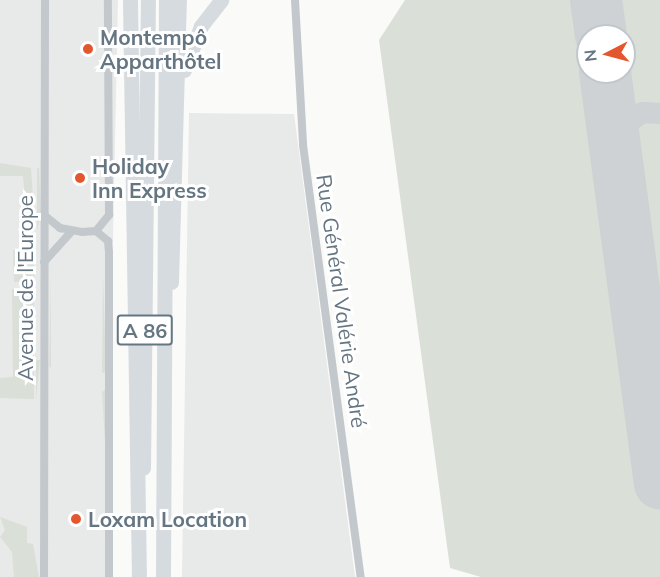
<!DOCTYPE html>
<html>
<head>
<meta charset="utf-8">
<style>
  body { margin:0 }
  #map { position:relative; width:660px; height:577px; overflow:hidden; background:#fafaf8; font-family:Mulish,sans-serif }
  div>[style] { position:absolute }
  .built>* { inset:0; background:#e8e9e9 }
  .green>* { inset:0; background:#dadfd7 }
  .taxiway>* { height:21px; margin:-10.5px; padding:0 10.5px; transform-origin:10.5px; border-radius:10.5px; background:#ced2d4 }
  .runway>* { height:52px; margin:-26px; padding:0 26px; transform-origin:26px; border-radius:26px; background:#ced2d4 }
  .minor>* { height:8px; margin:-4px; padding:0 4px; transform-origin:4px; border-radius:4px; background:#c3c8cc }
  .motorway>* { height:15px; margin:-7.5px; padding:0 7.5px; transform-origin:7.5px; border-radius:7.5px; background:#d6dbdf }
  .dots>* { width:16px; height:16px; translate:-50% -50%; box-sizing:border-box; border:3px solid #fff; border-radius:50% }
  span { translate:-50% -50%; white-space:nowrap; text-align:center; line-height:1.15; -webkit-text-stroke:6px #fff; paint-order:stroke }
  .shield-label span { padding:2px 4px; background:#fff; border:2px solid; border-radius:4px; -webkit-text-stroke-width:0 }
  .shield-label { font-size:20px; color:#657683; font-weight:700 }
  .poi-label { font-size:21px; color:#657683; font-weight:700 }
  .left { translate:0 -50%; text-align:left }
  .street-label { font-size:21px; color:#657683 }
  .north { position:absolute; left:576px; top:24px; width:60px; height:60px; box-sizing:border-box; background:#fff; border:2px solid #c1c8cd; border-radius:50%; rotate:264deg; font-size:16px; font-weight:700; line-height:24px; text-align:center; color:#657683 }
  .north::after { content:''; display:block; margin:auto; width:21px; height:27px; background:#e4572e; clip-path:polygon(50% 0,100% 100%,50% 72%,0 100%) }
</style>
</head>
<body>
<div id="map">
  <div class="built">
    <i style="clip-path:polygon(0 0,118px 0,106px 577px,0 577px)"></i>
    <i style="clip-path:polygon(189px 113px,294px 114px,355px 577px,182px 577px)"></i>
  </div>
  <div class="green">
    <i style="clip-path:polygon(evenodd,405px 0,660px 0,660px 577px,481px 577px,450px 568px,379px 40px,405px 0,588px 36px,624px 36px,624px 72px,588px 72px,588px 36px)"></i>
    <i style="clip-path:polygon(0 163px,31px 168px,35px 230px,27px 223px,23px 176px,0 176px)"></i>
    <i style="clip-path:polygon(39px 168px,41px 214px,37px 230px,37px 168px)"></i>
    <i style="clip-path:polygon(13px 250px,34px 250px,34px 399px,0 398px,0 378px,13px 377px,12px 289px,21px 289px,21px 282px,14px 282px)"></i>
    <i style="clip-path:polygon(103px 276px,106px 372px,102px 373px)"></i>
    <i style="clip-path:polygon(51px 278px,51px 368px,49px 366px)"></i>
    <i style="clip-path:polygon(36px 360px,40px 360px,36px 400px)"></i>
    <i style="clip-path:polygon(106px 389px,105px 441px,102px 392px)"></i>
    <i style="clip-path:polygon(0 517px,27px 527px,27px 543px,33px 544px,39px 577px,14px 577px,12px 552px,0 537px,5px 530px)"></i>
  </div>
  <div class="taxiway">
    <i style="left:599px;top:26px;width:28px;rotate:-69deg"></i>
    <i style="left:616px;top:157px;width:34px;rotate:-75deg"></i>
    <i style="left:625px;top:124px;width:21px;rotate:-35deg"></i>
    <i style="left:642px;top:112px;width:18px;rotate:3deg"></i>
  </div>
  <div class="runway">
    <i style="left:596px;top:0;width:36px;rotate:82deg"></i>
    <i style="left:605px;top:72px;width:415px;rotate:82.4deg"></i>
  </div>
  <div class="minor">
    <i style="left:295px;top:0;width:145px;rotate:86.8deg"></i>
    <i style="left:303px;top:145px;width:436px;rotate:82.4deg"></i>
    <i style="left:44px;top:215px;width:21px;rotate:39deg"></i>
    <i style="left:60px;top:228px;width:22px;rotate:10deg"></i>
    <i style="left:82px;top:232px;width:14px;rotate:-4deg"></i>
    <i style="left:96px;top:231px;width:21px;rotate:-51deg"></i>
    <i style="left:109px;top:215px;width:215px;rotate:-90.3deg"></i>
    <i style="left:96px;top:231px;width:16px;rotate:40deg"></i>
    <i style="left:108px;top:241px;width:11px;rotate:85deg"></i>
    <i style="left:109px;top:252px;width:325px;rotate:90deg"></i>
    <i style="left:44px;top:262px;width:40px;rotate:-48deg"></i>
    <i style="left:44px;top:577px;width:577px;rotate:-89.9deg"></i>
  </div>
  <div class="motorway">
    <i style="left:130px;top:0;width:577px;rotate:89.11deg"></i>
    <i style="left:184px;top:70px;width:47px;rotate:-68.9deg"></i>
    <i style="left:201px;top:26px;width:33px;rotate:-52deg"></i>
    <i style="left:171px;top:282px;width:282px;rotate:-88.4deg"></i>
    <i style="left:143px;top:468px;width:468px;rotate:-89.4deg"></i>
    <i style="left:163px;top:577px;width:577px;rotate:-89.7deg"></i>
  </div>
  <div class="dots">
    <i style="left:88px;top:49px;background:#e4572e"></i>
    <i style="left:80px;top:178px;background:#e4572e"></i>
    <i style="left:76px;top:519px;background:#e4572e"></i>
  </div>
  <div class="shield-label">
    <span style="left:145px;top:330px">A 86</span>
  </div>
  <div class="poi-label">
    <span class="left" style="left:100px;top:49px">Montempô<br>Apparthôtel</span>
    <span class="left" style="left:92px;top:178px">Holiday<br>Inn Express</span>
    <span class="left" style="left:88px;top:519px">Loxam Location</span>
  </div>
  <div class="street-label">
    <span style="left:25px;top:288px;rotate:-90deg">Avenue de l'Europe</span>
    <span style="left:342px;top:301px;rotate:82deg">Rue Général Valérie André</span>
  </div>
  <div class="north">N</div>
</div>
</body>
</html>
